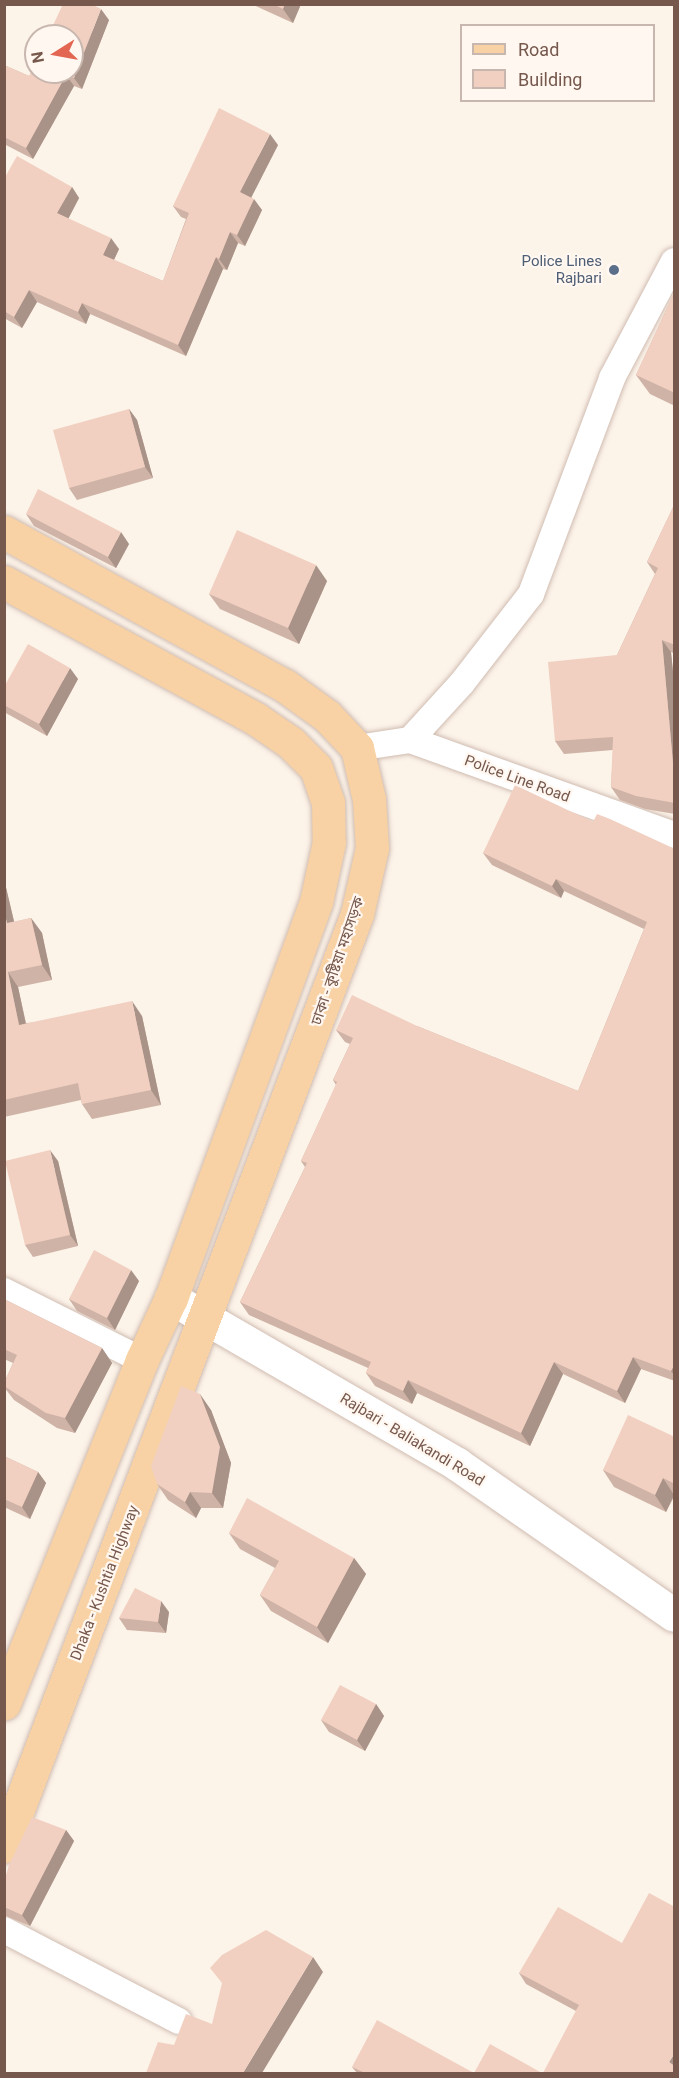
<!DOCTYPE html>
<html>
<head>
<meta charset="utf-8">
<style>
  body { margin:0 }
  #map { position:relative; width:679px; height:2078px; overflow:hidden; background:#fcf3e9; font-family:Roboto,"Noto Sans Bengali",sans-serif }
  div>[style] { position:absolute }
  .roads { filter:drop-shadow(0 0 2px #d0bcb1) drop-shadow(0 0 2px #d0bcb1) }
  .minor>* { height:26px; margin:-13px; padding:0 13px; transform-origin:13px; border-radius:13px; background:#fff }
  .secondary>* { height:33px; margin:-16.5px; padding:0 16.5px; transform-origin:16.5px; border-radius:16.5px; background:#fff }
  .primary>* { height:33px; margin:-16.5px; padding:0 16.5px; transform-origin:16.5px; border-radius:16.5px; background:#f8d2a4 }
  .wall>* { inset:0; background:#cfb3a6 }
  .shaded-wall>* { inset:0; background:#a99287 }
  .building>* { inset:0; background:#f1d0c1 }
  .dots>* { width:16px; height:16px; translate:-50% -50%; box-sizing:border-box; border:3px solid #fff7f0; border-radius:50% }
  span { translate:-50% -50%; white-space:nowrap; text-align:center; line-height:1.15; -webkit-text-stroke:4.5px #fff7f0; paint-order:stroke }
  .service-label { font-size:15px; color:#4e5e75 }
  .right { translate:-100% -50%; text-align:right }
  .street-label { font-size:15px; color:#76584d }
  .frame { position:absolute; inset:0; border:6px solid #76584d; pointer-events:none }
  .legend { position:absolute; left:460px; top:24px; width:195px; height:78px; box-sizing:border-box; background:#fff7f0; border:2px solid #c8b7af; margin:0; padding:8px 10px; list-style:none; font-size:18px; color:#76584d }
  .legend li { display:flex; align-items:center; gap:12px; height:30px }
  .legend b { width:30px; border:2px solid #c8b7af }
  .north { position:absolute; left:24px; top:24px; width:60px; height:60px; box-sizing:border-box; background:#fff7f0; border:2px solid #c8b7af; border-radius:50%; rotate:259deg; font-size:16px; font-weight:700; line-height:24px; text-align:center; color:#76584d }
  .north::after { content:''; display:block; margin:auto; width:21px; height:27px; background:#e26652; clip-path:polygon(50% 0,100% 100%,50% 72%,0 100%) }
</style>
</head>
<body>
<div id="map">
  <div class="roads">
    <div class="minor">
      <i style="left:410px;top:740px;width:77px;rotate:-47.6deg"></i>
      <i style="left:462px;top:683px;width:113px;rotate:-52.2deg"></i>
      <i style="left:531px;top:594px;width:231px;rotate:-69.4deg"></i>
      <i style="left:612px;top:378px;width:132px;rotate:-62.1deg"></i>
      <i style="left:357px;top:748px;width:54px;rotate:-8.6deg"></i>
      <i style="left:410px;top:740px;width:281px;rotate:19.8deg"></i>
      <i style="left:4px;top:1291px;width:154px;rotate:26.6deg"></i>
      <i style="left:4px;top:1930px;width:197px;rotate:27.5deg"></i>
    </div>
    <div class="secondary">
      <i style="left:171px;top:1298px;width:331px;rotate:30.1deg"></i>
      <i style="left:457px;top:1464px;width:264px;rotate:34.8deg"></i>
    </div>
    <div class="primary">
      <i style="left:4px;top:532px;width:319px;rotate:28.7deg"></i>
      <i style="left:284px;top:685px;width:53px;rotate:35.8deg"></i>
      <i style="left:327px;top:716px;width:44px;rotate:46.8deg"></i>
      <i style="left:357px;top:748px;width:52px;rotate:76.8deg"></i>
      <i style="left:369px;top:799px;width:49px;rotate:86.5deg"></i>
      <i style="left:372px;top:848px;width:68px;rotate:102.8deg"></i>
      <i style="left:357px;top:914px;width:997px;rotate:110.74deg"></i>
      <i style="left:4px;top:582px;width:287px;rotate:28.5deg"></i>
      <i style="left:256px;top:719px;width:42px;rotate:34.4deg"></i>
      <i style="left:291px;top:743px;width:35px;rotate:45deg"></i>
      <i style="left:316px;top:768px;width:37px;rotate:71deg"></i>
      <i style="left:328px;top:803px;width:39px;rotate:89deg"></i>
      <i style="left:329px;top:842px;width:61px;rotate:102.2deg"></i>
      <i style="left:316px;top:902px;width:422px;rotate:110.1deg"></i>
      <i style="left:171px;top:1298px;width:68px;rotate:115.1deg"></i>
      <i style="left:142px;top:1360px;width:370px;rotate:111.9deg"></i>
    </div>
  </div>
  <div class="wall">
    <i style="clip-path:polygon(251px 4px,301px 4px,293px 23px)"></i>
    <i style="clip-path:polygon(109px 20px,82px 89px,74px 86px,33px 159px,4px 144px,4px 65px,29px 76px)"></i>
    <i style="clip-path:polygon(278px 145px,251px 197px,262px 210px,245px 246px,238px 243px,227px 270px,223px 269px,186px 356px,90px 314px,86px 324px,37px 302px,22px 328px,4px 318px,4px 179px,72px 187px,79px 198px,68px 219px,119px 249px,114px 260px,163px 281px,186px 219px,181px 217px,173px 206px)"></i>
    <i style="clip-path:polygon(675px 291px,675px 406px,650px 394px,636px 375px)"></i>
    <i style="clip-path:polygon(129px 409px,137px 420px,153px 478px,77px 500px,69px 488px)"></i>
    <i style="clip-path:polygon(675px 503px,675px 654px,671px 652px,675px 692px,675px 814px,645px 809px,620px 800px,611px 787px,613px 750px,564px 754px,555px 741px,617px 655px,655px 574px,647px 562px)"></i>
    <i style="clip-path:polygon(26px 514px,129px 544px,116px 568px,34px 526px)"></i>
    <i style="clip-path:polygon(327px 581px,299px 644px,220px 609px,209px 594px)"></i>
    <i style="clip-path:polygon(78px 679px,47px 736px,4px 712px,4px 687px)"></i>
    <i style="clip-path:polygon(593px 822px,675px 849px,675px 1381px,641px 1369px,625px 1403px,563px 1374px,530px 1446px,417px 1393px,412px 1404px,375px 1386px,366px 1373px,368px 1368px,249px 1315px,240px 1302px,305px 1167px,301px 1161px,336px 1085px,333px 1080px,350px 1044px,345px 1042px,336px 1030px,417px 1026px,578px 1091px,644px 929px,564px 891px,561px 898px,492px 865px,483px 853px)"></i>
    <i style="clip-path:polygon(4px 879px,14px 922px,31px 918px,42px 933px,52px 980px,18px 987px,26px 1023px,142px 1016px,161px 1105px,92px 1119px,82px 1104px,81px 1100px,4px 1117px)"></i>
    <i style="clip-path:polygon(58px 1161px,78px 1246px,33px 1257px,25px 1245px)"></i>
    <i style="clip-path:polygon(139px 1281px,115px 1330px,77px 1311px,69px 1299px)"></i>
    <i style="clip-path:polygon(4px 1299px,102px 1348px,112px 1363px,75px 1433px,57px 1428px,14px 1400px,4px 1387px,4px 1383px,13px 1363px,4px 1359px)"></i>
    <i style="clip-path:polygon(211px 1410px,231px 1463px,223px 1508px,201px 1508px,196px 1518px,168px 1500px,157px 1484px)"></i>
    <i style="clip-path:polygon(675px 1437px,675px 1495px,666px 1512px,614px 1487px,603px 1470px)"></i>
    <i style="clip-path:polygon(4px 1456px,38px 1472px,46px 1483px,30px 1519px,4px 1507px)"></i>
    <i style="clip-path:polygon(229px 1533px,354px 1558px,366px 1574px,328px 1643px,271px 1611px,260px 1595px,275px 1568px,240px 1549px)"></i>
    <i style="clip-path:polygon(169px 1612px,166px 1633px,127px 1630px,119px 1618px)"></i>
    <i style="clip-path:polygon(376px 1704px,384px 1716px,365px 1751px,329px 1732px,321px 1720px)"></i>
    <i style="clip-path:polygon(66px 1830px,74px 1841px,30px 1926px,6px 1916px,4px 1913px,4px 1882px)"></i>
    <i style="clip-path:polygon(622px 1943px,576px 2011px,526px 1984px,519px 1973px)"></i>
    <i style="clip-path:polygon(352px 2067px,474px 2073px,357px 2073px)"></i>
  </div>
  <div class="shaded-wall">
    <i style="clip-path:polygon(285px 4px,301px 4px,293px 23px,283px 9px)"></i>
    <i style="clip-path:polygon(101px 9px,109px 20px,82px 89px,74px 78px)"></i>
    <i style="clip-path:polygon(66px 75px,74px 86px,33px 159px,26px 148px)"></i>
    <i style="clip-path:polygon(270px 134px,278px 145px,248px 204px,240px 192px)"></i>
    <i style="clip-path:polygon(72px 187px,79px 198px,65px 225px,57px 213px)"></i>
    <i style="clip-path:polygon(254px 199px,262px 210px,245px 246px,237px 235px)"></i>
    <i style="clip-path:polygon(230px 232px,238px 243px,227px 270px,219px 259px)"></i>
    <i style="clip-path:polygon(111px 238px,119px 249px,111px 266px,103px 255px)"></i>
    <i style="clip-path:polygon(216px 257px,223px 269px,186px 356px,178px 345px)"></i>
    <i style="clip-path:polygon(29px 290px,37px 302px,22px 328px,14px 317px)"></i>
    <i style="clip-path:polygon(82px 303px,90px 314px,86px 324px,78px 312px)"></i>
    <i style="clip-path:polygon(129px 409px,137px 420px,153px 478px,145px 467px)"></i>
    <i style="clip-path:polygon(121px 532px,129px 544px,116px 568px,108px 557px)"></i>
    <i style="clip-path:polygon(316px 565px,327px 581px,299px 644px,288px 628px)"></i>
    <i style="clip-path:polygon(662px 640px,671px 652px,675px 692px,675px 765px,673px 763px)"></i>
    <i style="clip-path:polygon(70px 668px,78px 679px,47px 736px,39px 724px)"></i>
    <i style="clip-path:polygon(4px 879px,18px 938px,7px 923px,4px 911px)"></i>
    <i style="clip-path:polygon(556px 879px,564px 891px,561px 898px,552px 886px)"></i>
    <i style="clip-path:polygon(31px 918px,42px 933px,52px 980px,42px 965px)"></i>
    <i style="clip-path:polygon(8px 972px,18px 987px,29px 1039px,19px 1025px)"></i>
    <i style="clip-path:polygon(132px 1001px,142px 1016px,161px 1105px,151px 1090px)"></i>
    <i style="clip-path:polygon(50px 1150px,58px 1161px,78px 1246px,70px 1235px)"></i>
    <i style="clip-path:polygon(131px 1270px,139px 1281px,115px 1330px,107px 1318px)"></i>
    <i style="clip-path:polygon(102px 1348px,112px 1363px,75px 1433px,65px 1418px)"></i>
    <i style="clip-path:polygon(633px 1357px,641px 1369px,625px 1403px,617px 1391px)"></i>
    <i style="clip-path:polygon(554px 1362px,563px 1374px,530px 1446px,521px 1433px)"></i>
    <i style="clip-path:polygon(675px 1364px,675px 1376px,671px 1371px)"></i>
    <i style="clip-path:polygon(408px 1380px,417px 1393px,412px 1404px,403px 1391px)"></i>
    <i style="clip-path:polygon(200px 1394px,211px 1410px,231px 1463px,223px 1508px,212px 1493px)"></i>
    <i style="clip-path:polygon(38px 1472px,46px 1483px,30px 1519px,22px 1507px)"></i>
    <i style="clip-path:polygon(663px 1478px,674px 1495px,666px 1512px,655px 1495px)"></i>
    <i style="clip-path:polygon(190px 1492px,201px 1508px,196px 1518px,185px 1502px)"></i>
    <i style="clip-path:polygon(354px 1558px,366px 1574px,328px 1643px,317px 1627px)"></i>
    <i style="clip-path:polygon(161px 1601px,169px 1612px,166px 1633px,158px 1622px)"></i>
    <i style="clip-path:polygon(376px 1704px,384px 1716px,365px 1751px,357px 1740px)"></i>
    <i style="clip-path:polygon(66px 1830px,74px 1841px,30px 1926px,22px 1915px)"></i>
    <i style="clip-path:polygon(313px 1957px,323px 1972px,262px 2073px,243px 2073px)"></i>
    <i style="clip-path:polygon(675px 2053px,675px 2069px,669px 2062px)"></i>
  </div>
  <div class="building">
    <i style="clip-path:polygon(63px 4px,91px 4px,101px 9px,74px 78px,66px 75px,26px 148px,4px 137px,4px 65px,29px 76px,36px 62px,36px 72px,72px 72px,72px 36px,48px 36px)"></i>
    <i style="clip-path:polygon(273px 4px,285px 4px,283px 9px)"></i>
    <i style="clip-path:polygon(219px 108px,270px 134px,240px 192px,254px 199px,237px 235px,230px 232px,219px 259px,216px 257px,178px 345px,82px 303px,78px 312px,29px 290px,14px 317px,4px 311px,4px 179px,17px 156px,72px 187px,57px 213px,111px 238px,103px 255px,163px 281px,189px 213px,173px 206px)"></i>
    <i style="clip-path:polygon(675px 291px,675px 393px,636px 375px)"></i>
    <i style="clip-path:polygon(129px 409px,145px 467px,69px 488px,53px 430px)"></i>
    <i style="clip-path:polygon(38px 489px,121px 532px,108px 557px,26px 514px)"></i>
    <i style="clip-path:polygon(675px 503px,675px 645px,662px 640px,673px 763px,675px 763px,675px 803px,636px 796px,611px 787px,613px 737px,555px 741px,548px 662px,617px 655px,658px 568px,647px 562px)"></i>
    <i style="clip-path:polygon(237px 530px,316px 565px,288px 628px,209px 594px)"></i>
    <i style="clip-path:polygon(28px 644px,70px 668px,39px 724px,4px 705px,4px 687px)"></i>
    <i style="clip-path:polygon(515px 785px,593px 822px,597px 814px,610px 819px,675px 849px,675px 1364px,671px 1371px,633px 1357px,617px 1391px,554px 1362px,521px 1433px,408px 1380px,403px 1391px,366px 1373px,371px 1362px,240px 1302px,307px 1163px,301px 1161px,337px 1082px,333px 1080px,353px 1038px,336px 1030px,352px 995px,417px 1026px,578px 1091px,647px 922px,556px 879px,552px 886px,483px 853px)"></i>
    <i style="clip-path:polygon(4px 911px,7px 923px,31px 918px,42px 965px,8px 972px,19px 1025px,132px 1001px,151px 1090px,82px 1104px,78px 1083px,4px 1100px)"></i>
    <i style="clip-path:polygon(50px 1150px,70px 1235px,25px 1245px,5px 1161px)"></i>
    <i style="clip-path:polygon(94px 1250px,131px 1270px,107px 1318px,69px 1299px)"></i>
    <i style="clip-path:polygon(4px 1299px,102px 1348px,65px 1418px,46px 1413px,4px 1386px,4px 1383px,17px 1355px,4px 1349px)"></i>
    <i style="clip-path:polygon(181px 1386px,200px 1394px,220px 1447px,212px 1493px,190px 1492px,185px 1502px,157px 1484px,151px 1466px)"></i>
    <i style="clip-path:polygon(628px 1415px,675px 1437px,675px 1484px,663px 1478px,655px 1495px,603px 1470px)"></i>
    <i style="clip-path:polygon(4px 1456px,38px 1472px,22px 1507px,4px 1499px)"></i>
    <i style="clip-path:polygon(247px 1498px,354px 1558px,317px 1627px,260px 1595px,279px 1561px,229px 1533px)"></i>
    <i style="clip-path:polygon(135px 1588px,161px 1601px,158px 1622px,119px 1618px)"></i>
    <i style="clip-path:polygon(340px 1685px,376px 1704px,357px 1740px,321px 1720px)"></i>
    <i style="clip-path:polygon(32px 1817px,66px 1830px,22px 1915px,4px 1907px,4px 1882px,9px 1865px)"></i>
    <i style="clip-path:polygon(649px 1893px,675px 1907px,675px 2053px,669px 2062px,675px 2066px,675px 2073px,543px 2073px,579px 2005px,519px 1973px,558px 1907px,622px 1943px)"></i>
    <i style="clip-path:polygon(266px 1930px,313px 1957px,243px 2073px,146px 2073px,158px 2042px,174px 2045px,186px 2014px,212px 2024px,222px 1983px,210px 1968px,222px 1955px)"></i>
    <i style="clip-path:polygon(377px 2020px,474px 2073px,408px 2073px,405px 2072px,404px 2073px,365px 2073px,352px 2067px)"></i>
    <i style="clip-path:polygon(490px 2044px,542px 2073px,474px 2073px)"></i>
  </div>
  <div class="dots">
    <i style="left:614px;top:270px;background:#5c6f8a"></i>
  </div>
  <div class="service-label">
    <span class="right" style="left:602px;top:270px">Police Lines<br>Rajbari</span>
  </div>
  <div class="street-label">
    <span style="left:517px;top:779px;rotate:20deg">Police Line Road</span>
    <span style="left:338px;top:961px;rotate:-71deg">ঢাকা - কুষ্টিয়া মহাসড়ক</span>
    <span style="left:412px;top:1440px;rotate:31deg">Rajbari - Baliakandi Road</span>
    <span style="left:105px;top:1583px;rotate:-69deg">Dhaka - Kushtia Highway</span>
  </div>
  <div class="frame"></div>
  <ul class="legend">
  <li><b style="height:8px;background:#f8d2a4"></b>Road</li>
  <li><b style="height:16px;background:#f1d0c1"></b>Building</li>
  </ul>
  <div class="north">N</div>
</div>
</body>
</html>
